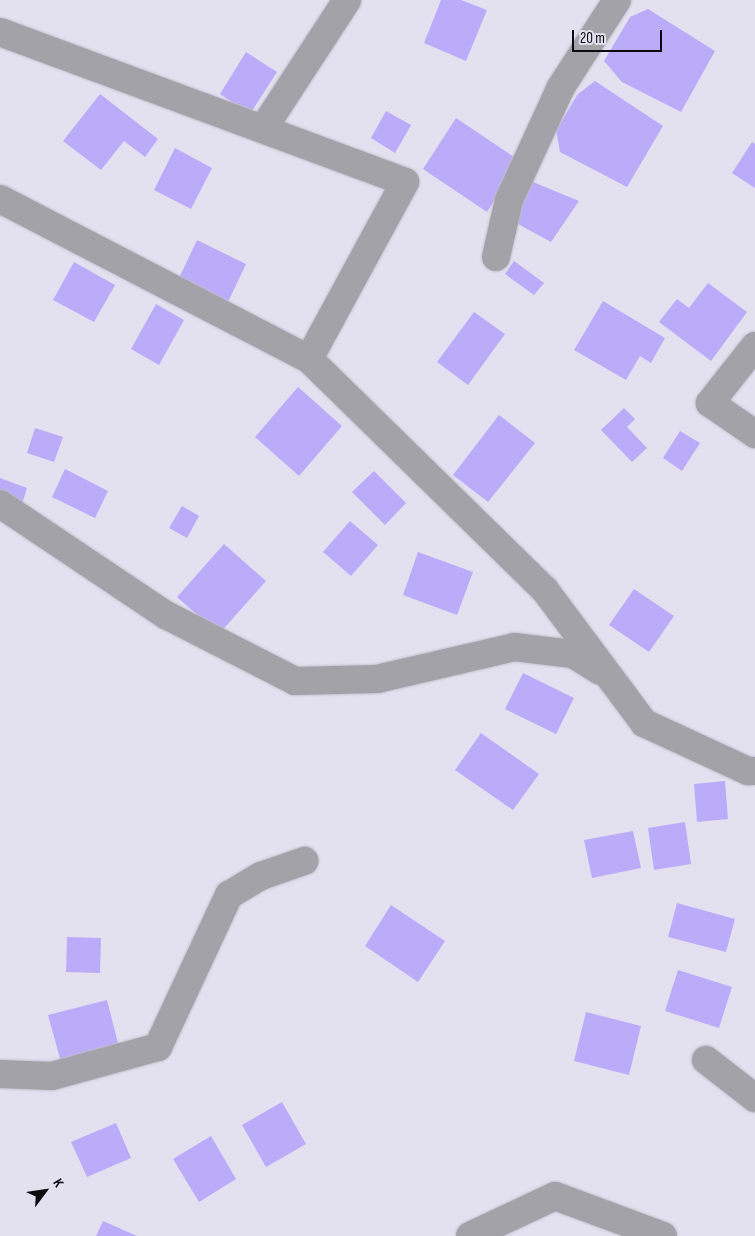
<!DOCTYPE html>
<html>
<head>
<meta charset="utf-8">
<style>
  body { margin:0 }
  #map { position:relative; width:755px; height:1236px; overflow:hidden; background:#e3e0f0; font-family:"Sofia Sans Condensed",sans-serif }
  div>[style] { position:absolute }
  .building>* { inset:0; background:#bbacf9 }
  .roads { filter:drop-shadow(0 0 1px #c1becc) drop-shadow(0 0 1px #c1becc) }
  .minor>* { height:28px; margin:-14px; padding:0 14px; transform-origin:14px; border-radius:14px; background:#a3a2a8 }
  span { translate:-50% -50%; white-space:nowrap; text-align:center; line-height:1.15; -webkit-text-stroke:5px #e3e0f0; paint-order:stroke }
  .north { position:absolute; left:20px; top:1166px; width:50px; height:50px; -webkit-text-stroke:4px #e3e0f0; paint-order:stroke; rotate:59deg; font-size:14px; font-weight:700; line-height:20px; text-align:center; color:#0c0c10 }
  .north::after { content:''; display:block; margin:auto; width:18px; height:22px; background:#0c0c10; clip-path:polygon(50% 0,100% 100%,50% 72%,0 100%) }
  .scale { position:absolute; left:572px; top:30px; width:90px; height:22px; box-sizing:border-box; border:2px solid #0c0c10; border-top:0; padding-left:6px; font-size:15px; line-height:18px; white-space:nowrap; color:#0c0c10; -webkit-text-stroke:4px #e3e0f0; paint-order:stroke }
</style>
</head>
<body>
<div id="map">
  <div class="building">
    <i style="clip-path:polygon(441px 0,461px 0,487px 10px,466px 61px,424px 43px)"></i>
    <i style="clip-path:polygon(648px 9px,715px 51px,681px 112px,622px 82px,604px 61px,630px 17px)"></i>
    <i style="clip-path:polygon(246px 52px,277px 72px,250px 114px,220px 94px)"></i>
    <i style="clip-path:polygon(595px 81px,663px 126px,627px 187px,560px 152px,556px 130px,578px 94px)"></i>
    <i style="clip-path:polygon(100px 94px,158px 139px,145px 157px,124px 141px,101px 170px,63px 141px)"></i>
    <i style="clip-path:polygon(386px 111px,411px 125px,395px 153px,371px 138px)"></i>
    <i style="clip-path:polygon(456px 118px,520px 161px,487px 212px,423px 169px)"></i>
    <i style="clip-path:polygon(752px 142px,755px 144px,755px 188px,732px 173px)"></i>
    <i style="clip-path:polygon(175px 148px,212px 168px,191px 209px,154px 190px)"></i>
    <i style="clip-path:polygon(533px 182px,579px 201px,551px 242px,507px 218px)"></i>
    <i style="clip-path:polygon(197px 240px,246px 264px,228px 302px,179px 278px)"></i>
    <i style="clip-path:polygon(514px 261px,544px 283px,534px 295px,505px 274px)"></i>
    <i style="clip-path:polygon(74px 262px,115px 285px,94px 322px,53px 300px)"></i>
    <i style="clip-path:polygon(708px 283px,747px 312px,711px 361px,659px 322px,677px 299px,689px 308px)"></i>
    <i style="clip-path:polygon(603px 301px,665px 338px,651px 363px,640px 356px,626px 380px,574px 350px)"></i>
    <i style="clip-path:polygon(156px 304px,184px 320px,159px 365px,131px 349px)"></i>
    <i style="clip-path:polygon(474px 312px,505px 334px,468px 385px,437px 362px)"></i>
    <i style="clip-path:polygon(298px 387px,342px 426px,299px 476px,255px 437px)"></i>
    <i style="clip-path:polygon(624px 408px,635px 419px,627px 427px,647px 448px,632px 462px,601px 430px)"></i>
    <i style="clip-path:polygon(499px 415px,535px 443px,488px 502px,453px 475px)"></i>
    <i style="clip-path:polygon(35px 428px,63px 437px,54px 462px,27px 453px)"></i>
    <i style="clip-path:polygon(680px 431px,700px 443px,682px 471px,663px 458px)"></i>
    <i style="clip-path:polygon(65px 469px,108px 491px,95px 518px,52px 497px)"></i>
    <i style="clip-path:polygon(374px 471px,406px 503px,385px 525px,352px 492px)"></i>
    <i style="clip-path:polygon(0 478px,27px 488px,22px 504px,0 496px)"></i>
    <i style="clip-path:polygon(182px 506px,199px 516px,187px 538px,169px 528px)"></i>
    <i style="clip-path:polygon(350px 521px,378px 545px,351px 576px,323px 552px)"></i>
    <i style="clip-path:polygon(224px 544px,266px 581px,219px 634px,177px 597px)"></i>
    <i style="clip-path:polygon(418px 552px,473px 572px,457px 615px,403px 595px)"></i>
    <i style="clip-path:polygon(634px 589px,674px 616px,649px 652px,609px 625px)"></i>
    <i style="clip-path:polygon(523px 673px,574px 698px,556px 734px,505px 709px)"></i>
    <i style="clip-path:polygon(481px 733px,539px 774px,513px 810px,455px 770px)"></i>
    <i style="clip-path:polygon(725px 781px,728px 819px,697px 822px,694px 784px)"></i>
    <i style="clip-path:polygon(685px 822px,691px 864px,654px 870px,648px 828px)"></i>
    <i style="clip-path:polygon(633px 831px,641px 868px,592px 878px,584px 840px)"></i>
    <i style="clip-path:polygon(677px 903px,735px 919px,726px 952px,668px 937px)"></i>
    <i style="clip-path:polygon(391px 905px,445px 941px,418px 982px,365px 946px)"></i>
    <i style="clip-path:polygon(67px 937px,101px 938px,100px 973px,66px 972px)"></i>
    <i style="clip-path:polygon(678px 970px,732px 987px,719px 1028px,665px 1011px)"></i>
    <i style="clip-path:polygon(107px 1000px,119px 1047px,61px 1062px,48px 1015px)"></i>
    <i style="clip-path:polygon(586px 1012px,641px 1026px,629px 1075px,574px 1061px)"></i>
    <i style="clip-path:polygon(282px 1102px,306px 1144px,266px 1167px,242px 1125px)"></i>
    <i style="clip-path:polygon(116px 1123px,131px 1158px,87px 1177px,71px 1142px)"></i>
    <i style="clip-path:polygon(211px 1136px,236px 1179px,199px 1202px,173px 1159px)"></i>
    <i style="clip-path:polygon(103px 1221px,137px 1236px,96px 1236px)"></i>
  </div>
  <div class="roads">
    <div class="minor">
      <i style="left:0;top:32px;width:432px;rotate:20.3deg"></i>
      <i style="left:405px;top:182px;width:201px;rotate:118.5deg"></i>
      <i style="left:263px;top:129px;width:154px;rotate:-56.9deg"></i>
      <i style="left:0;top:199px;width:348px;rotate:27.4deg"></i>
      <i style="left:309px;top:359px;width:330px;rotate:44.4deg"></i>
      <i style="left:545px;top:590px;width:166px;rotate:53.3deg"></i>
      <i style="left:644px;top:723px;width:115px;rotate:24.8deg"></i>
      <i style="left:748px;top:771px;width:7px"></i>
      <i style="left:496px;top:257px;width:58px;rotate:-77.2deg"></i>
      <i style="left:509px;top:200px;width:124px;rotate:-65.3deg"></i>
      <i style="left:561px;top:87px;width:103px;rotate:-57.2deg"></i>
      <i style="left:755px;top:346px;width:73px;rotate:128.3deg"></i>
      <i style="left:710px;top:403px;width:55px;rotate:34.6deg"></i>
      <i style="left:0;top:504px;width:200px;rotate:33.8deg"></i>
      <i style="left:166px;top:615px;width:145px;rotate:27.1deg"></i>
      <i style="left:295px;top:681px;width:82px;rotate:-1.4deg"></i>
      <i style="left:377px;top:679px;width:141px;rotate:-13.1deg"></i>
      <i style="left:514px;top:647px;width:59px;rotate:6.8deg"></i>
      <i style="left:573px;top:654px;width:32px;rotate:32deg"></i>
      <i style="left:706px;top:1060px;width:62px;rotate:37.8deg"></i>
      <i style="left:0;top:1074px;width:52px;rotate:2.2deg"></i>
      <i style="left:52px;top:1076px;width:110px;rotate:-15.3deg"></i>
      <i style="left:158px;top:1047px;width:168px;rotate:-65deg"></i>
      <i style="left:229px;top:895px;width:37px;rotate:-31deg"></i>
      <i style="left:261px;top:876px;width:46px;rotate:-19.2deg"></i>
      <i style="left:470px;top:1236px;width:94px;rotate:-25.2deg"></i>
      <i style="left:555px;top:1196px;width:115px;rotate:20.3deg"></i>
    </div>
  </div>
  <div class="north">K</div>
  <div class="scale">20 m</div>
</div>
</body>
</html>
